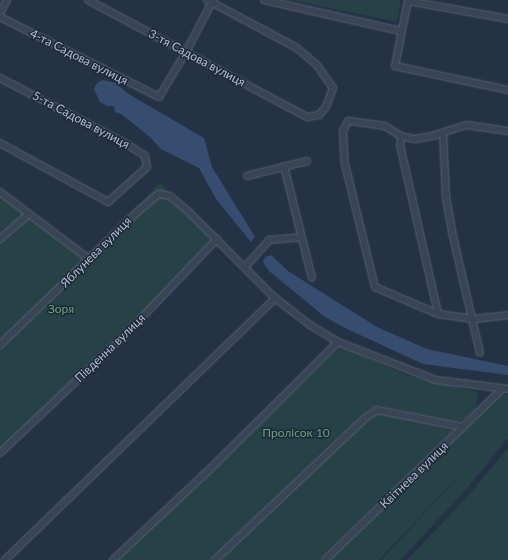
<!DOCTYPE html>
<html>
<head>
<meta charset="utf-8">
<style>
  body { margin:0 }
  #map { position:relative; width:508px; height:560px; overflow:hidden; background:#243246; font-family:Lato,sans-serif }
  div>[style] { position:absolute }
  .green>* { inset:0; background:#264246 }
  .water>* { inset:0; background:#364d6f }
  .roads { filter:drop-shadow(0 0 1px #576272) drop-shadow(0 0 1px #576272) }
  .street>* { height:6px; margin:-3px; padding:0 3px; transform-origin:3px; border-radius:3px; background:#394455 }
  span { translate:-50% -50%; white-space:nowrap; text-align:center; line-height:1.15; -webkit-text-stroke:3px #1d293a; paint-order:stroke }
  .street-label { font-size:12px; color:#b6bfce }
  .park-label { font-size:12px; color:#6ba278 }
</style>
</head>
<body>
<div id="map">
  <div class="green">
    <i style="clip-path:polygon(291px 0,401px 0,397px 22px)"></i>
    <i style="clip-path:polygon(160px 183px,221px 238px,0 456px,0 189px,83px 252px,92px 251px)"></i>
    <i style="clip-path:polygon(341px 346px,408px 376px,478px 392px,476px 409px,460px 423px,381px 406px,369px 409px,210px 560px,116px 560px)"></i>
    <i style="clip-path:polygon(501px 394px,508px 395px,508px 438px,463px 493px,400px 560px,381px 560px,478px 456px,379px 560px,328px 560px)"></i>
    <i style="clip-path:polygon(381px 413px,454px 430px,319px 560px,220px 560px,367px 418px)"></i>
    <i style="clip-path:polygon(508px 448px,508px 560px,407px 560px,467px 497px)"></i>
  </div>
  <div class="water">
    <i style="clip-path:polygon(103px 80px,116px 83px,127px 93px,204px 138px,212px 167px,255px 237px,251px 242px,216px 199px,199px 168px,161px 149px,149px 136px,121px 114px,115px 112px,114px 106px,107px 106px,100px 102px,94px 89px,97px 83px)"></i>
    <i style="clip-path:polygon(271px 255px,288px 271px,377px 327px,427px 349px,508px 366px,508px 375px,423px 364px,345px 328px,325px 317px,269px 271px,263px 262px,265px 257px)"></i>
  </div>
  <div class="roads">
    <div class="street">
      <i style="left:88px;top:0;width:248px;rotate:28.1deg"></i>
      <i style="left:307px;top:117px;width:12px;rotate:-9deg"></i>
      <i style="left:319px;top:115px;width:11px;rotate:-49deg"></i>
      <i style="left:326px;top:107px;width:20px;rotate:-70deg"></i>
      <i style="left:333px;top:88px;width:28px;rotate:-125deg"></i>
      <i style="left:317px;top:65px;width:26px;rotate:-140deg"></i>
      <i style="left:297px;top:48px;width:102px;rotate:-151.9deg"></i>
      <i style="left:264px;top:0;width:140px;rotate:12.8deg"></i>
      <i style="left:408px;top:0;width:67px;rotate:101.1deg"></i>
      <i style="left:395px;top:66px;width:116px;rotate:12deg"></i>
      <i style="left:408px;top:1px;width:102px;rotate:10.2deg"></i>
      <i style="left:0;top:13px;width:15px;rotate:-62deg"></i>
      <i style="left:0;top:17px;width:178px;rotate:26.7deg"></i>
      <i style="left:159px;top:97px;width:52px;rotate:-59deg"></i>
      <i style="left:186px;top:52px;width:59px;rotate:-62.6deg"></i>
      <i style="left:0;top:78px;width:139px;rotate:27.5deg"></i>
      <i style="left:123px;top:142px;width:26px;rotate:32deg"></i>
      <i style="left:145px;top:156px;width:11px;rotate:80deg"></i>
      <i style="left:147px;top:167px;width:52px;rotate:138.1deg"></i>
      <i style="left:108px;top:202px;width:123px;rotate:-151.4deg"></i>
      <i style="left:508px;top:131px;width:42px;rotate:-171.9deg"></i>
      <i style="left:466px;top:125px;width:35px;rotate:162deg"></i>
      <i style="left:433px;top:136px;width:19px;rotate:171deg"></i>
      <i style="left:414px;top:139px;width:13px;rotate:-167deg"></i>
      <i style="left:401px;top:136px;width:19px;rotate:-148deg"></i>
      <i style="left:385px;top:126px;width:37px;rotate:-172deg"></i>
      <i style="left:348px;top:121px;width:11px;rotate:117deg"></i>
      <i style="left:343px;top:131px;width:33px;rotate:87deg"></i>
      <i style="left:345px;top:164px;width:127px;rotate:76.3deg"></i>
      <i style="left:375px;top:287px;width:69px;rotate:23.2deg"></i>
      <i style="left:438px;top:314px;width:34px;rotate:8deg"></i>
      <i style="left:472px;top:319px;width:36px;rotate:-6deg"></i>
      <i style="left:443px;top:133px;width:64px;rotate:87.3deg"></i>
      <i style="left:446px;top:197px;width:36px;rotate:80deg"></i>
      <i style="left:452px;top:232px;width:124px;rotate:77deg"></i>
      <i style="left:401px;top:136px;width:9px;rotate:96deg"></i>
      <i style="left:400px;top:145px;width:173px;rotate:77.3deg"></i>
      <i style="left:284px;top:166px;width:115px;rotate:76deg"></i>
      <i style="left:247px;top:176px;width:62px;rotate:-14deg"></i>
      <i style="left:0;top:192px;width:111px;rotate:37deg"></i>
      <i style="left:0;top:239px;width:38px;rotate:-41deg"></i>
      <i style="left:245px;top:267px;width:36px;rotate:-48deg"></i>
      <i style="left:269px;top:240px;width:32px;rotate:-5deg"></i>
      <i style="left:0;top:345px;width:190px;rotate:-44.1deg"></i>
      <i style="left:136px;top:213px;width:30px;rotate:-40deg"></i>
      <i style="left:159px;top:194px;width:11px;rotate:10deg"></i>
      <i style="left:170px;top:196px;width:25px;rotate:40deg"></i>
      <i style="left:189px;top:212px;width:122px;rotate:45deg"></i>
      <i style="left:275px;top:298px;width:44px;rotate:37.6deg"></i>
      <i style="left:310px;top:325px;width:33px;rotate:31deg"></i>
      <i style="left:338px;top:342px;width:105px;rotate:21.2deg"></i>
      <i style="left:436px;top:380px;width:73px;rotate:7.1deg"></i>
      <i style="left:0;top:453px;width:172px;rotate:-43.3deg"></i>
      <i style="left:125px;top:335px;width:133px;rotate:-46.2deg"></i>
      <i style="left:5px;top:560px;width:376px;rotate:-44.1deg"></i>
      <i style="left:113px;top:560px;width:133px;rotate:-43.2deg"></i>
      <i style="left:210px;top:469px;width:180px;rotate:-44.8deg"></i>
      <i style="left:215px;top:560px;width:207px;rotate:-43.4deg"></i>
      <i style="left:365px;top:418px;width:14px;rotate:-34deg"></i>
      <i style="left:377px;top:410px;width:88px;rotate:11.2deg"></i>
      <i style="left:325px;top:560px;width:246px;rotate:-44deg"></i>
    </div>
  </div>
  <div class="street-label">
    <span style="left:79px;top:57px;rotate:27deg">4-та Садова вулиця</span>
    <span style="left:197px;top:58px;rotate:28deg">3-тя Садова вулиця</span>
    <span style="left:81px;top:120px;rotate:28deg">5-та Садова вулиця</span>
    <span style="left:96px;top:252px;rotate:-45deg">Яблунева вулиця</span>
    <span style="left:110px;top:348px;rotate:-44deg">Південна вулиця</span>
    <span style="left:414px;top:475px;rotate:-44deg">Квітнева вулиця</span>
  </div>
  <div class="park-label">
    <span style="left:61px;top:309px">Зоря</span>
    <span style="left:296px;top:433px">Пролісок 10</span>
  </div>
</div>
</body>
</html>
